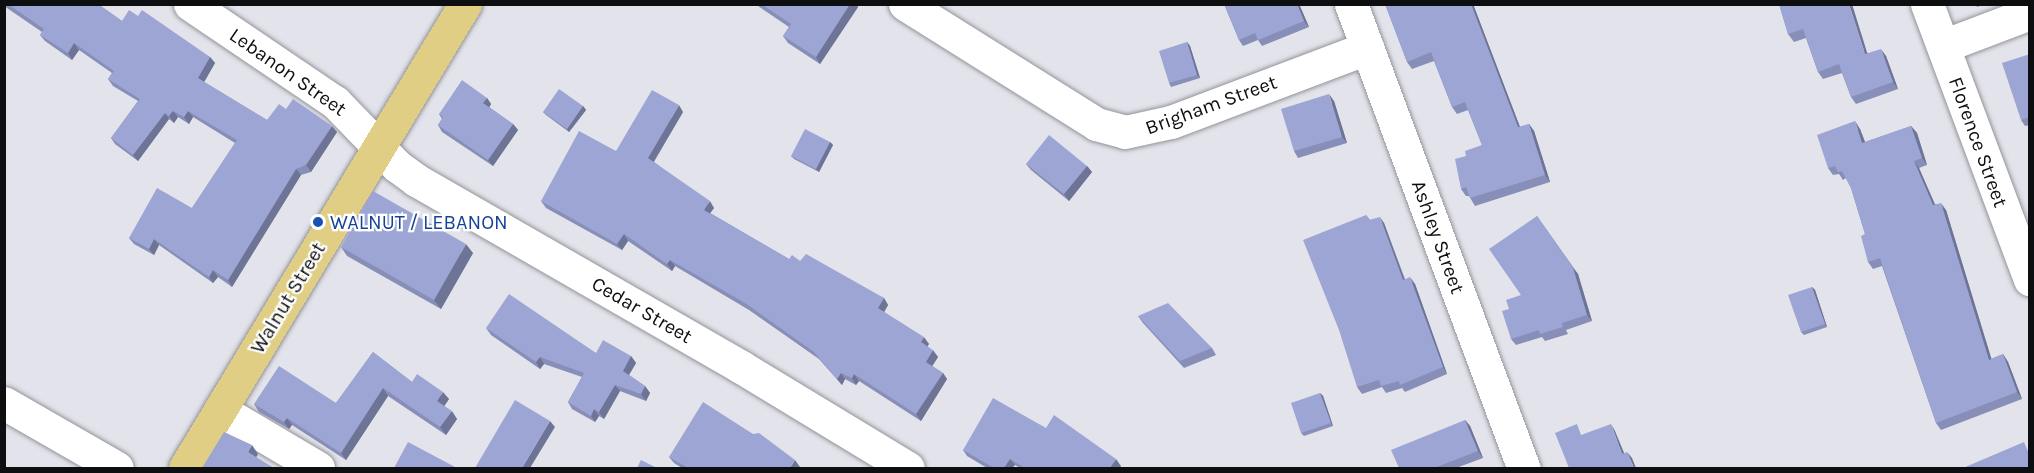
<!DOCTYPE html>
<html>
<head>
<meta charset="utf-8">
<style>
  body { margin:0 }
  #map { position:relative; width:2034px; height:473px; overflow:hidden; background:#e3e4eb; font-family:Karla,sans-serif }
  div>[style] { position:absolute }
  .roads { filter:drop-shadow(0 0 2px #93949b) drop-shadow(0 0 2px #93949b) }
  .minor>* { height:33px; margin:-16.5px; padding:0 16.5px; transform-origin:16.5px; border-radius:16.5px; background:#fff }
  .major>* { height:33px; margin:-16.5px; padding:0 16.5px; transform-origin:16.5px; border-radius:16.5px; background:#e0ce85 }
  .wall>* { inset:0; background:#878eb7 }
  .shaded-wall>* { inset:0; background:#6e7495 }
  .building>* { inset:0; background:#9da5d5 }
  .dots>* { width:16px; height:16px; translate:-50% -50%; box-sizing:border-box; border:3px solid #fff; border-radius:50% }
  span { translate:-50% -50%; white-space:nowrap; text-align:center; line-height:1.15; -webkit-text-stroke:4.5px #fff; paint-order:stroke }
  .street-label { font-size:20px; color:#0d0e10 }
  .transit-label { font-size:20px; color:#164399 }
  .left { translate:0 -50%; text-align:left }
  .frame { position:absolute; inset:0; border:6px solid #0d0e10; pointer-events:none }
</style>
</head>
<body>
<div id="map">
  <div class="roads">
    <div class="minor">
      <i style="left:190px;top:4px;width:175px;rotate:34.1deg"></i>
      <i style="left:335px;top:102px;width:89px;rotate:45.9deg"></i>
      <i style="left:397px;top:166px;width:24px;rotate:36deg"></i>
      <i style="left:416px;top:180px;width:375px;rotate:29.9deg"></i>
      <i style="left:741px;top:367px;width:195px;rotate:31.2deg"></i>
      <i style="left:905px;top:4px;width:226px;rotate:32.1deg"></i>
      <i style="left:1096px;top:124px;width:30px;rotate:15deg"></i>
      <i style="left:1125px;top:132px;width:47px;rotate:-12.3deg"></i>
      <i style="left:1171px;top:122px;width:210px;rotate:-20.7deg"></i>
      <i style="left:1351px;top:4px;width:495px;rotate:69.6deg"></i>
      <i style="left:1927px;top:4px;width:294px;rotate:69.5deg"></i>
      <i style="left:1943px;top:46px;width:93px;rotate:-20.8deg"></i>
      <i style="left:4px;top:403px;width:130px;rotate:29.9deg"></i>
      <i style="left:220px;top:410px;width:114px;rotate:30.6deg"></i>
    </div>
    <div class="major">
      <i style="left:185px;top:468px;width:542px;rotate:-58.89deg"></i>
    </div>
  </div>
  <div class="wall">
    <i style="clip-path:polygon(4px 4px,98px 4px,122px 21px,210px 57px,215px 63px,204px 82px,267px 120px,286px 109px,337px 132px,311px 172px,301px 175px,232px 287px,218px 277px,213px 283px,159px 245px,154px 255px,134px 244px,129px 238px,192px 208px,235px 143px,193px 117px,189px 124px,178px 117px,174px 123px,169px 119px,138px 161px,115px 144px,111px 138px,138px 101px,113px 86px,108px 79px,112px 73px,79px 50px,72px 60px,45px 41px,40px 35px,42px 32px,4px 6px)"></i>
    <i style="clip-path:polygon(755px 4px,856px 4px,858px 7px,820px 64px,788px 43px,783px 36px,789px 27px)"></i>
    <i style="clip-path:polygon(1224px 4px,1299px 4px,1309px 27px,1262px 46px,1258px 40px,1243px 46px,1239px 40px)"></i>
    <i style="clip-path:polygon(1385px 4px,1473px 4px,1520px 127px,1529px 124px,1534px 131px,1550px 182px,1475px 206px,1469px 196px,1466px 196px,1461px 189px,1466px 156px,1482px 145px,1468px 110px,1457px 114px,1452px 107px,1434px 61px,1412px 69px,1407px 62px)"></i>
    <i style="clip-path:polygon(1779px 4px,1868px 53px,1886px 56px,1898px 89px,1856px 104px,1851px 97px,1842px 73px,1823px 79px,1818px 72px,1806px 38px,1794px 42px,1788px 34px)"></i>
    <i style="clip-path:polygon(1975px 4px,1985px 4px,1977px 7px)"></i>
    <i style="clip-path:polygon(1187px 42px,1190px 46px,1200px 78px,1171px 87px,1169px 83px)"></i>
    <i style="clip-path:polygon(2030px 54px,2030px 125px,2025px 126px,2021px 120px)"></i>
    <i style="clip-path:polygon(487px 98px,491px 104px,489px 107px,513px 124px,518px 130px,493px 166px,442px 132px,438px 125px,442px 119px,439px 114px)"></i>
    <i style="clip-path:polygon(1334px 101px,1347px 143px,1298px 158px,1294px 151px)"></i>
    <i style="clip-path:polygon(583px 106px,586px 110px,569px 132px,546px 115px,543px 112px)"></i>
    <i style="clip-path:polygon(683px 112px,654px 162px,714px 208px,710px 213px,789px 259px,800px 261px,884px 298px,888px 305px,884px 312px,929px 344px,927px 346px,938px 357px,932px 366px,943px 373px,947px 379px,921px 421px,859px 381px,856px 385px,845px 379px,842px 385px,819px 359px,749px 310px,675px 266px,672px 271px,628px 241px,622px 250px,546px 208px,541px 201px,616px 151px)"></i>
    <i style="clip-path:polygon(1911px 126px,1917px 133px,1927px 165px,1919px 168px,1935px 204px,1946px 210px,1991px 359px,2003px 354px,2008px 362px,2022px 399px,1941px 430px,1936px 423px,1882px 266px,1873px 269px,1868px 262px,1865px 234px,1851px 188px,1846px 178px,1843px 180px,1839px 174px,1833px 175px,1828px 168px,1860px 129px,1865px 142px)"></i>
    <i style="clip-path:polygon(830px 142px,833px 145px,819px 172px,794px 159px,791px 156px)"></i>
    <i style="clip-path:polygon(1026px 164px,1087px 166px,1092px 172px,1069px 201px,1031px 170px)"></i>
    <i style="clip-path:polygon(1366px 215px,1370px 220px,1384px 223px,1405px 279px,1415px 284px,1447px 374px,1405px 392px,1402px 388px,1386px 393px,1382px 387px,1362px 394px,1357px 387px)"></i>
    <i style="clip-path:polygon(1537px 216px,1578px 274px,1592px 321px,1566px 330px,1568px 334px,1545px 341px,1542px 337px,1516px 345px,1511px 339px,1509px 309px,1521px 295px)"></i>
    <i style="clip-path:polygon(341px 247px,473px 253px,441px 309px,347px 256px)"></i>
    <i style="clip-path:polygon(1812px 287px,1815px 290px,1827px 327px,1804px 335px,1801px 332px)"></i>
    <i style="clip-path:polygon(1138px 316px,1212px 348px,1216px 355px,1184px 368px,1143px 323px)"></i>
    <i style="clip-path:polygon(486px 328px,596px 353px,631px 356px,636px 363px,629px 375px,645px 386px,650px 393px,646px 401px,620px 391px,604px 419px,599px 416px,595px 422px,572px 409px,568px 402px,582px 377px,544px 364px,540px 369px,491px 335px)"></i>
    <i style="clip-path:polygon(373px 352px,412px 382px,449px 399px,444px 406px,457px 419px,446px 435px,388px 396px,346px 460px,292px 425px,289px 429px,259px 412px,254px 404px,336px 403px)"></i>
    <i style="clip-path:polygon(1320px 393px,1323px 396px,1333px 426px,1304px 436px,1301px 433px)"></i>
    <i style="clip-path:polygon(1465px 420px,1470px 426px,1483px 458px,1456px 468px,1399px 468px)"></i>
    <i style="clip-path:polygon(1046px 428px,1121px 466px,1119px 468px,1020px 468px,1015px 465px,1012px 468px,987px 468px,967px 456px,963px 450px)"></i>
    <i style="clip-path:polygon(669px 457px,800px 467px,799px 468px,682px 468px,674px 463px)"></i>
  </div>
  <div class="shaded-wall">
    <i style="clip-path:polygon(850px 4px,856px 4px,858px 7px,820px 64px,816px 57px)"></i>
    <i style="clip-path:polygon(1297px 4px,1299px 4px,1309px 27px,1304px 21px)"></i>
    <i style="clip-path:polygon(1471px 4px,1473px 4px,1523px 135px,1518px 127px)"></i>
    <i style="clip-path:polygon(1849px 4px,1852px 4px,1870px 62px,1865px 54px)"></i>
    <i style="clip-path:polygon(1187px 42px,1190px 46px,1200px 78px,1197px 75px)"></i>
    <i style="clip-path:polygon(74px 43px,79px 50px,72px 60px,68px 53px)"></i>
    <i style="clip-path:polygon(1881px 49px,1886px 56px,1898px 89px,1893px 82px)"></i>
    <i style="clip-path:polygon(210px 57px,215px 63px,203px 84px,198px 78px)"></i>
    <i style="clip-path:polygon(1329px 94px,1334px 101px,1347px 143px,1342px 137px)"></i>
    <i style="clip-path:polygon(487px 98px,491px 104px,488px 110px,483px 103px)"></i>
    <i style="clip-path:polygon(679px 105px,683px 112px,652px 164px,648px 158px)"></i>
    <i style="clip-path:polygon(583px 106px,586px 110px,569px 132px,567px 129px)"></i>
    <i style="clip-path:polygon(173px 111px,178px 117px,174px 123px,169px 116px)"></i>
    <i style="clip-path:polygon(188px 111px,193px 117px,189px 124px,184px 117px)"></i>
    <i style="clip-path:polygon(165px 113px,169px 119px,138px 161px,133px 155px)"></i>
    <i style="clip-path:polygon(1855px 121px,1860px 129px,1868px 150px,1862px 143px)"></i>
    <i style="clip-path:polygon(513px 124px,518px 130px,493px 166px,488px 160px)"></i>
    <i style="clip-path:polygon(1529px 124px,1534px 131px,1550px 182px,1545px 175px)"></i>
    <i style="clip-path:polygon(332px 126px,337px 132px,311px 172px,306px 165px)"></i>
    <i style="clip-path:polygon(1911px 126px,1917px 133px,1927px 165px,1922px 158px)"></i>
    <i style="clip-path:polygon(830px 142px,833px 145px,819px 172px,816px 169px)"></i>
    <i style="clip-path:polygon(1914px 161px,1919px 168px,1938px 212px,1933px 205px)"></i>
    <i style="clip-path:polygon(1087px 166px,1092px 172px,1069px 201px,1064px 194px)"></i>
    <i style="clip-path:polygon(296px 169px,301px 175px,232px 287px,228px 280px)"></i>
    <i style="clip-path:polygon(710px 201px,714px 208px,708px 216px,704px 210px)"></i>
    <i style="clip-path:polygon(1941px 203px,1946px 210px,1994px 367px,1989px 360px)"></i>
    <i style="clip-path:polygon(1380px 217px,1384px 223px,1407px 287px,1403px 280px)"></i>
    <i style="clip-path:polygon(624px 234px,628px 241px,622px 250px,617px 244px)"></i>
    <i style="clip-path:polygon(154px 239px,159px 245px,154px 255px,149px 249px)"></i>
    <i style="clip-path:polygon(466px 244px,473px 253px,441px 309px,434px 300px)"></i>
    <i style="clip-path:polygon(670px 260px,675px 266px,672px 271px,667px 264px)"></i>
    <i style="clip-path:polygon(1573px 268px,1578px 274px,1592px 321px,1587px 315px)"></i>
    <i style="clip-path:polygon(213px 270px,218px 277px,213px 283px,209px 277px)"></i>
    <i style="clip-path:polygon(1410px 277px,1415px 284px,1447px 374px,1443px 367px)"></i>
    <i style="clip-path:polygon(1812px 287px,1815px 290px,1827px 327px,1825px 324px)"></i>
    <i style="clip-path:polygon(884px 298px,888px 305px,883px 314px,878px 308px)"></i>
    <i style="clip-path:polygon(924px 337px,929px 344px,926px 349px,921px 342px)"></i>
    <i style="clip-path:polygon(933px 350px,938px 357px,931px 368px,926px 362px)"></i>
    <i style="clip-path:polygon(2003px 354px,2008px 362px,2022px 399px,2017px 392px)"></i>
    <i style="clip-path:polygon(631px 356px,636px 363px,627px 378px,623px 371px)"></i>
    <i style="clip-path:polygon(540px 357px,544px 364px,540px 369px,536px 362px)"></i>
    <i style="clip-path:polygon(841px 373px,845px 379px,842px 385px,837px 379px)"></i>
    <i style="clip-path:polygon(943px 373px,947px 379px,921px 421px,916px 414px)"></i>
    <i style="clip-path:polygon(854px 374px,859px 381px,856px 385px,852px 378px)"></i>
    <i style="clip-path:polygon(615px 385px,620px 391px,604px 419px,599px 412px)"></i>
    <i style="clip-path:polygon(645px 386px,650px 393px,646px 401px,641px 394px)"></i>
    <i style="clip-path:polygon(383px 388px,388px 396px,346px 460px,341px 453px)"></i>
    <i style="clip-path:polygon(443px 392px,449px 399px,443px 408px,437px 401px)"></i>
    <i style="clip-path:polygon(1320px 393px,1323px 396px,1333px 426px,1331px 423px)"></i>
    <i style="clip-path:polygon(594px 409px,599px 416px,595px 422px,591px 416px)"></i>
    <i style="clip-path:polygon(452px 411px,457px 419px,446px 435px,440px 427px)"></i>
    <i style="clip-path:polygon(287px 418px,292px 425px,289px 429px,284px 422px)"></i>
    <i style="clip-path:polygon(1465px 420px,1470px 426px,1483px 458px,1478px 451px)"></i>
    <i style="clip-path:polygon(550px 421px,555px 427px,530px 468px,522px 468px)"></i>
    <i style="clip-path:polygon(1611px 424px,1615px 431px,1627px 460px,1622px 454px)"></i>
    <i style="clip-path:polygon(252px 445px,258px 454px,254px 461px,248px 452px)"></i>
    <i style="clip-path:polygon(1627px 452px,1632px 458px,1636px 468px,1634px 468px)"></i>
    <i style="clip-path:polygon(1010px 459px,1015px 465px,1012px 468px,1004px 468px)"></i>
    <i style="clip-path:polygon(1116px 459px,1121px 466px,1119px 468px,1110px 468px)"></i>
    <i style="clip-path:polygon(795px 460px,800px 467px,799px 468px,790px 468px)"></i>
  </div>
  <div class="building">
    <i style="clip-path:polygon(8px 4px,98px 4px,122px 21px,129px 10px,138px 16px,142px 10px,210px 57px,198px 78px,267px 120px,279px 104px,286px 109px,293px 99px,332px 126px,306px 165px,296px 169px,228px 280px,213px 270px,209px 277px,154px 239px,149px 249px,129px 238px,157px 188px,192px 208px,237px 140px,188px 111px,184px 117px,173px 111px,169px 116px,165px 113px,133px 155px,111px 138px,140px 99px,108px 79px,114px 71px,74px 43px,68px 53px,40px 35px,44px 29px)"></i>
    <i style="clip-path:polygon(761px 4px,850px 4px,816px 57px,783px 36px,791px 24px)"></i>
    <i style="clip-path:polygon(1224px 4px,1297px 4px,1304px 21px,1258px 40px,1255px 33px,1239px 40px)"></i>
    <i style="clip-path:polygon(1385px 4px,1471px 4px,1518px 127px,1529px 124px,1545px 175px,1470px 198px,1466px 187px,1461px 189px,1455px 159px,1466px 156px,1465px 151px,1482px 145px,1465px 102px,1452px 107px,1431px 52px,1407px 62px)"></i>
    <i style="clip-path:polygon(1779px 4px,1849px 4px,1865px 54px,1881px 49px,1893px 82px,1851px 97px,1839px 64px,1818px 72px,1803px 29px,1788px 34px)"></i>
    <i style="clip-path:polygon(1187px 42px,1197px 75px,1169px 83px,1159px 51px)"></i>
    <i style="clip-path:polygon(2030px 54px,2030px 117px,2021px 120px,2002px 63px)"></i>
    <i style="clip-path:polygon(462px 80px,487px 98px,483px 103px,513px 124px,488px 160px,438px 125px,443px 117px,439px 114px)"></i>
    <i style="clip-path:polygon(559px 89px,583px 106px,567px 129px,543px 112px)"></i>
    <i style="clip-path:polygon(652px 90px,679px 105px,648px 158px,710px 201px,704px 210px,789px 259px,792px 255px,800px 261px,806px 254px,884px 298px,878px 308px,924px 337px,921px 342px,933px 350px,926px 362px,943px 373px,916px 414px,854px 374px,852px 378px,841px 373px,837px 379px,814px 352px,745px 303px,670px 260px,667px 264px,624px 234px,617px 244px,541px 201px,579px 131px,616px 151px)"></i>
    <i style="clip-path:polygon(1329px 94px,1342px 137px,1294px 151px,1281px 109px)"></i>
    <i style="clip-path:polygon(1855px 121px,1862px 143px,1911px 126px,1922px 158px,1914px 161px,1933px 205px,1941px 203px,1989px 360px,2003px 354px,2017px 392px,1936px 423px,1880px 258px,1868px 262px,1861px 236px,1865px 234px,1851px 188px,1842px 171px,1838px 172px,1835px 166px,1828px 168px,1817px 135px)"></i>
    <i style="clip-path:polygon(805px 129px,830px 142px,816px 169px,791px 156px)"></i>
    <i style="clip-path:polygon(1049px 135px,1087px 166px,1064px 194px,1026px 164px)"></i>
    <i style="clip-path:polygon(373px 191px,466px 244px,434px 300px,341px 247px)"></i>
    <i style="clip-path:polygon(1366px 215px,1369px 220px,1380px 217px,1403px 280px,1410px 277px,1443px 367px,1400px 385px,1399px 381px,1381px 386px,1379px 380px,1357px 387px,1339px 330px,1303px 240px)"></i>
    <i style="clip-path:polygon(1537px 216px,1573px 268px,1587px 315px,1562px 323px,1563px 327px,1540px 334px,1539px 330px,1511px 339px,1502px 311px,1509px 309px,1506px 300px,1521px 295px,1489px 249px)"></i>
    <i style="clip-path:polygon(1812px 287px,1825px 324px,1801px 332px,1788px 295px)"></i>
    <i style="clip-path:polygon(509px 294px,596px 353px,603px 340px,631px 356px,623px 371px,645px 386px,641px 394px,615px 385px,599px 412px,594px 409px,591px 416px,568px 402px,584px 373px,540px 357px,536px 362px,486px 328px)"></i>
    <i style="clip-path:polygon(1168px 303px,1212px 348px,1180px 361px,1138px 316px)"></i>
    <i style="clip-path:polygon(373px 352px,412px 382px,417px 374px,443px 392px,437px 401px,452px 411px,440px 427px,383px 388px,341px 453px,287px 418px,284px 422px,254px 404px,279px 366px,336px 403px)"></i>
    <i style="clip-path:polygon(1320px 393px,1331px 423px,1301px 433px,1291px 403px)"></i>
    <i style="clip-path:polygon(993px 398px,1046px 428px,1054px 415px,1116px 459px,1110px 468px,1025px 468px,1010px 459px,1004px 468px,994px 468px,963px 450px)"></i>
    <i style="clip-path:polygon(515px 400px,550px 421px,522px 468px,475px 468px)"></i>
    <i style="clip-path:polygon(703px 402px,753px 434px,759px 433px,795px 460px,790px 468px,688px 468px,669px 457px)"></i>
    <i style="clip-path:polygon(1465px 420px,1478px 451px,1434px 468px,1399px 468px,1391px 450px)"></i>
    <i style="clip-path:polygon(1577px 424px,1581px 435px,1611px 424px,1622px 454px,1627px 452px,1634px 468px,1569px 468px,1555px 433px)"></i>
    <i style="clip-path:polygon(224px 432px,252px 445px,248px 452px,274px 468px,202px 468px)"></i>
    <i style="clip-path:polygon(408px 442px,457px 468px,394px 468px)"></i>
    <i style="clip-path:polygon(2024px 442px,2030px 456px,2030px 468px,1963px 468px)"></i>
    <i style="clip-path:polygon(641px 460px,657px 468px,637px 468px)"></i>
  </div>
  <div class="dots">
    <i style="left:318px;top:222px;background:#1a4fb4"></i>
  </div>
  <div class="street-label">
    <span style="left:288px;top:72px;rotate:35deg">Lebanon Street</span>
    <span style="left:1211px;top:105px;rotate:-20deg">Brigham Street</span>
    <span style="left:1978px;top:142px;rotate:70deg">Florence Street</span>
    <span style="left:1438px;top:237px;rotate:70deg">Ashley Street</span>
    <span style="left:288px;top:298px;rotate:-59deg">Walnut Street</span>
    <span style="left:642px;top:310px;rotate:30deg">Cedar Street</span>
  </div>
  <div class="transit-label">
    <span class="left" style="left:330px;top:222px">WALNUT / LEBANON</span>
  </div>
  <div class="frame"></div>
</div>
</body>
</html>
